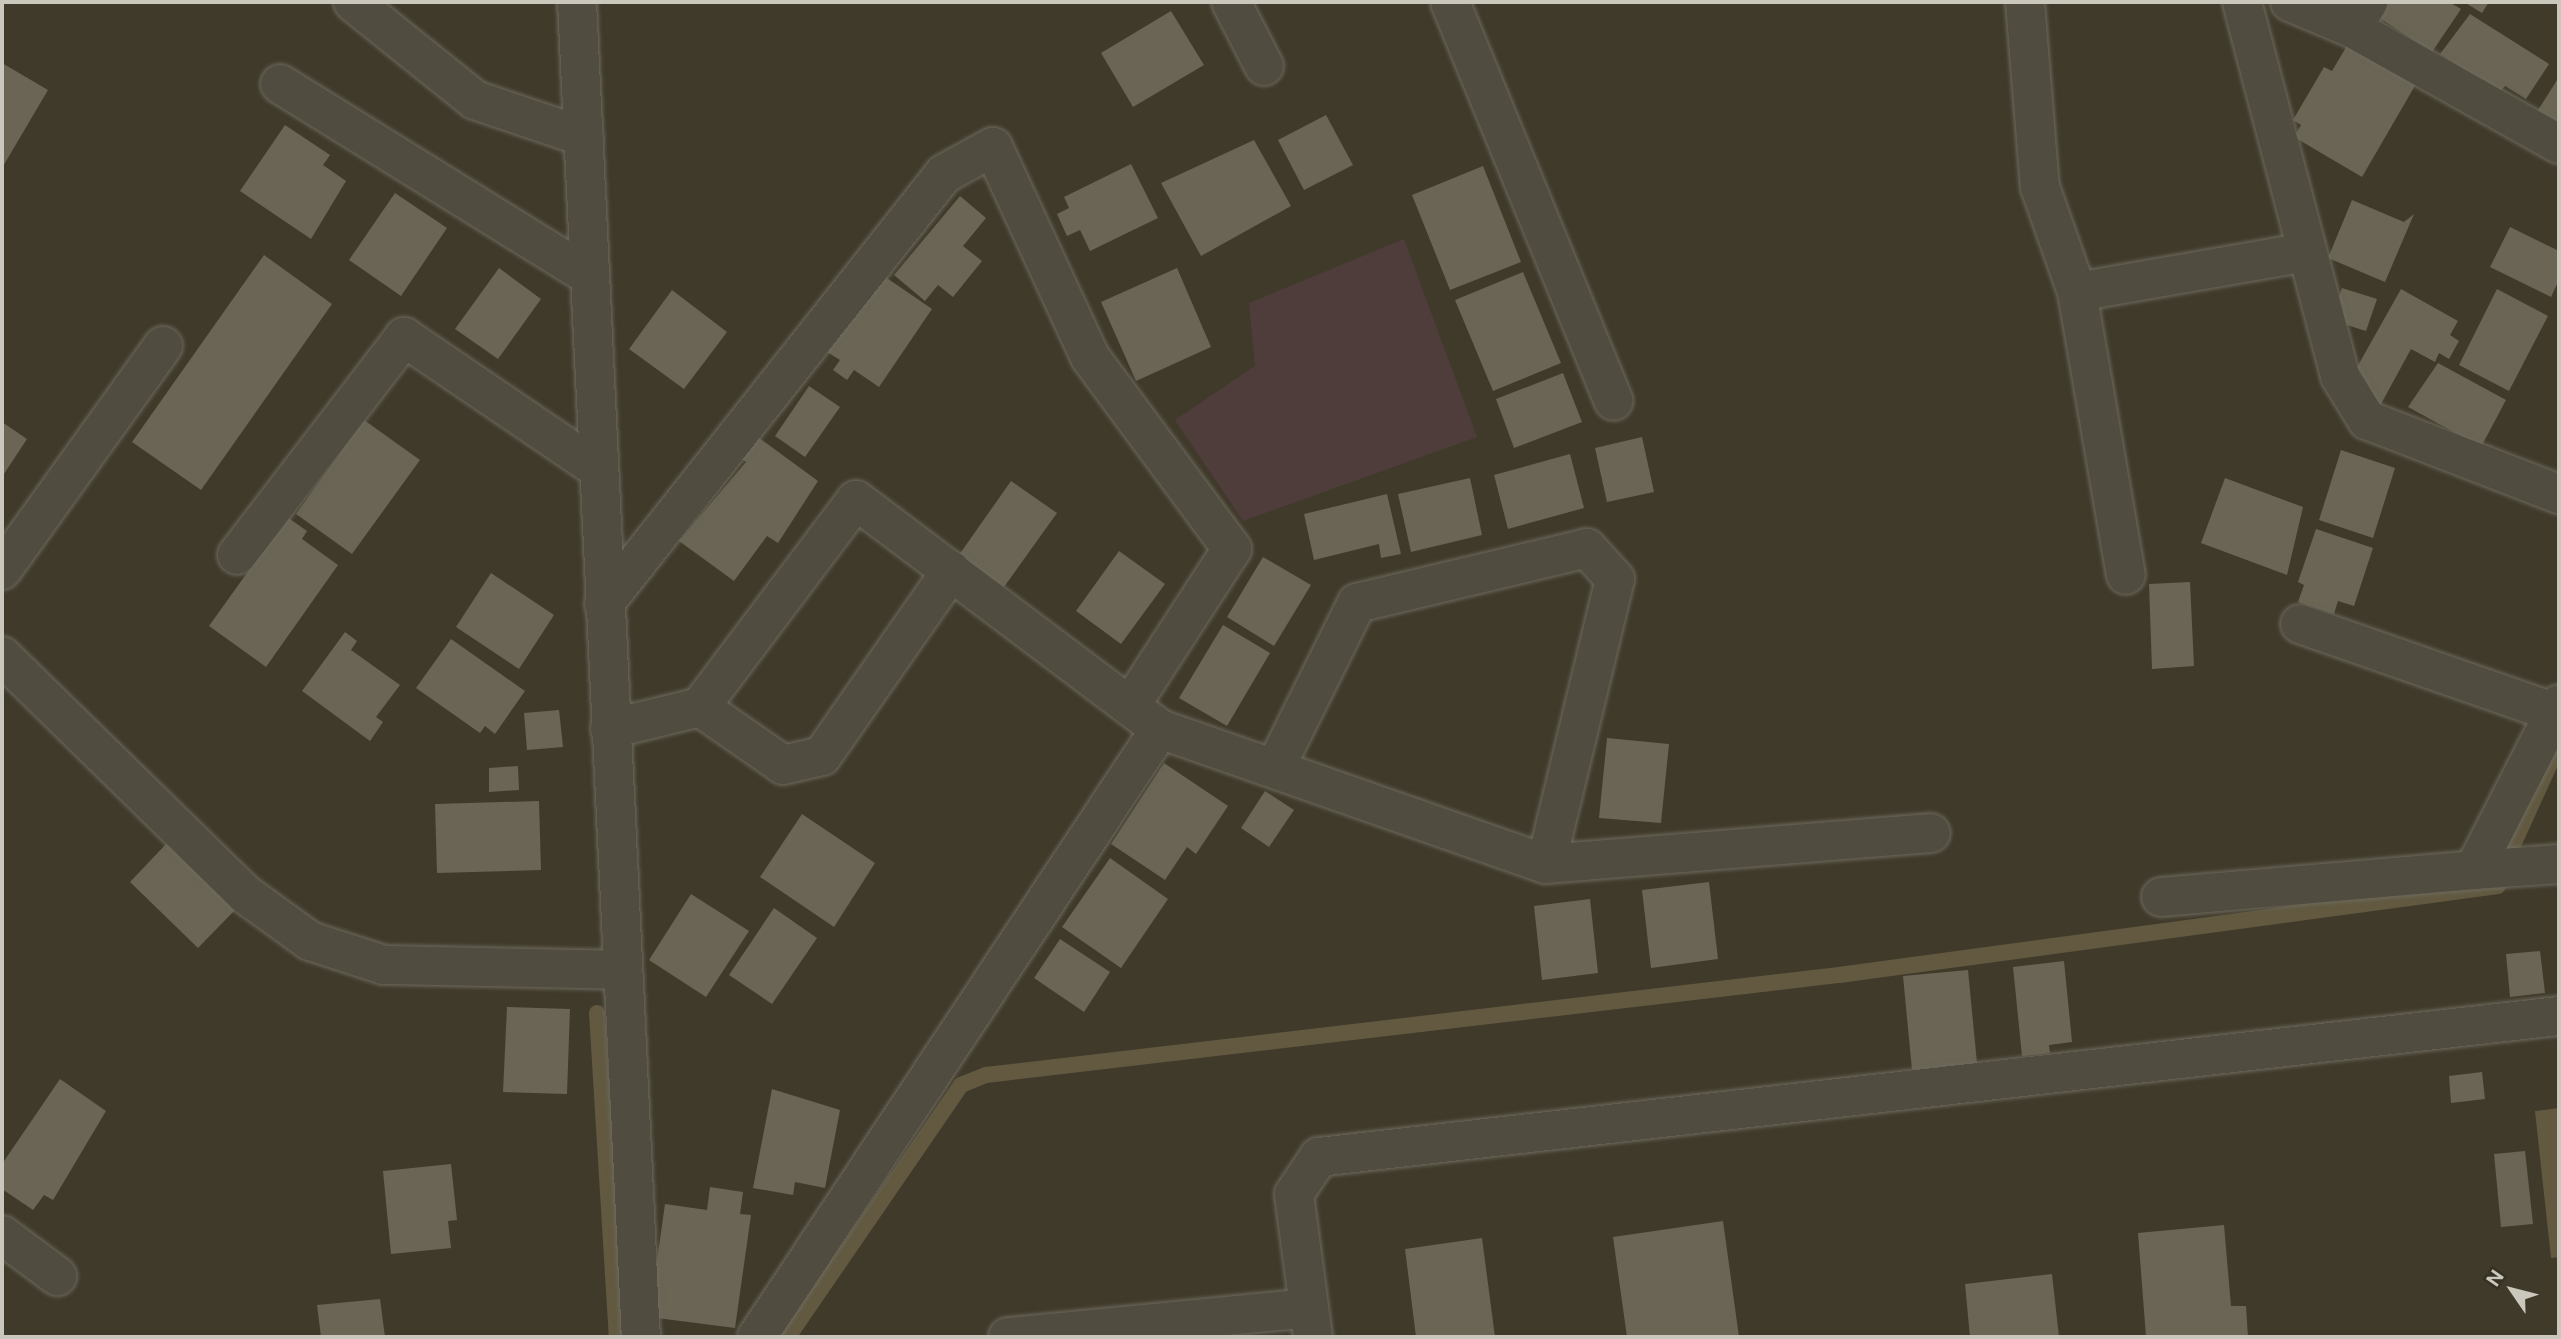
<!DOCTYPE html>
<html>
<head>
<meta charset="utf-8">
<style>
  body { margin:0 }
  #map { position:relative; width:2561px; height:1339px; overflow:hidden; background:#403a2b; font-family:"Public Sans",sans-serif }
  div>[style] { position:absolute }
  .green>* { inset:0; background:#4f3d3c }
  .water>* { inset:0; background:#625940 }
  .stream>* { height:16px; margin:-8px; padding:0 8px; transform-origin:8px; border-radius:8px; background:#625940 }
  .building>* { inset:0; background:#6a6554 }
  .roads { filter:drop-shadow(0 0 2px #6d6a5d) drop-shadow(0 0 2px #6d6a5d) }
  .street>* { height:38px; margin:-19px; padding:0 19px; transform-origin:19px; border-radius:19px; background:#504c3f }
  span { translate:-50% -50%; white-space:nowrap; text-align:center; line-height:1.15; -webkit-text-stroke:7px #363123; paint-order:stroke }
  .frame { position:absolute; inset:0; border:4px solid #cac7bc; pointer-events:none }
  .north { position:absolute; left:2477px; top:1255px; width:70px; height:70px; -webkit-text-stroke:5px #363123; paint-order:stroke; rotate:305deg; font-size:19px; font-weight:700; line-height:28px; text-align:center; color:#cac7bc }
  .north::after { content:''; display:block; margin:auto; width:24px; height:32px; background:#cac7bc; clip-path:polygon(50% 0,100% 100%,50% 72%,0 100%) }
</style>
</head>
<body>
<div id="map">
  <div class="green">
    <i style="clip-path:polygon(1404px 239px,1477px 437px,1243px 521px,1175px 420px,1255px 366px,1249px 303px)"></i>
  </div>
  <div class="water">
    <i style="clip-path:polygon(2559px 1108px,2559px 1257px,2551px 1258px,2535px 1111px)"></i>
  </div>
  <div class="stream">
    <i style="left:2504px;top:865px;width:128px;rotate:-65.6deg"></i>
    <i style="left:597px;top:1013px;width:325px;rotate:86.5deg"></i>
    <i style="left:788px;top:1337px;width:306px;rotate:-55.5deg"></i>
    <i style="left:961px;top:1085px;width:27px;rotate:-22deg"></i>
    <i style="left:986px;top:1075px;width:859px;rotate:-6.69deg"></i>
    <i style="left:1839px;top:975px;width:665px;rotate:-7.69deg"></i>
  </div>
  <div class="building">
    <i style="clip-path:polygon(2388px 2px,2449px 2px,2461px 9px,2432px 52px,2378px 17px)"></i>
    <i style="clip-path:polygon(2464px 2px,2489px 2px,2482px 13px)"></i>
    <i style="clip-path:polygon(1171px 11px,1204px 65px,1133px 107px,1101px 53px)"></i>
    <i style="clip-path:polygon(2470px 14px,2549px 64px,2526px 99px,2505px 86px,2500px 92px,2440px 54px)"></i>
    <i style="clip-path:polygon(2348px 44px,2416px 84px,2362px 177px,2294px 137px,2301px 125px,2293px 120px,2324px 67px,2332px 71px)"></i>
    <i style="clip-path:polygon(2px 63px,48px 90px,2px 168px)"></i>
    <i style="clip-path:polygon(2559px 77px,2559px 135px,2533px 118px)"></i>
    <i style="clip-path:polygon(1326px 115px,1353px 165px,1304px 190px,1278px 140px)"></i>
    <i style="clip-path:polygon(285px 125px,330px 155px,323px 165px,346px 181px,311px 239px,240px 191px)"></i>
    <i style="clip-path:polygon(1254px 140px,1291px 206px,1201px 256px,1161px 183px)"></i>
    <i style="clip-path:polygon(1131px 164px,1158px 218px,1090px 251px,1080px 230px,1067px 236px,1057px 214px,1069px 208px,1064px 197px)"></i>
    <i style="clip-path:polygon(1483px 166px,1521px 262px,1450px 290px,1412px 195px)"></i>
    <i style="clip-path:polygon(395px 193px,447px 228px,401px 296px,349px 260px)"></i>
    <i style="clip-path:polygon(960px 196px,986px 218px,963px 246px,982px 261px,953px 297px,938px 285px,925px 301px,894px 275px)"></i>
    <i style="clip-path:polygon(2352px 200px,2404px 222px,2414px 214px,2385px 282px,2328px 258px)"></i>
    <i style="clip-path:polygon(2510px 227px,2559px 251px,2559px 280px,2551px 297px,2490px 267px)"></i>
    <i style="clip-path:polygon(264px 255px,332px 304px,201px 490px,132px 442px)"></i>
    <i style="clip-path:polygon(499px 268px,541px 299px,498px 359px,455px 329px)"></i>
    <i style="clip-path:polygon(1177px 268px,1211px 347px,1136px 381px,1101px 302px)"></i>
    <i style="clip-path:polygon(1523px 272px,1561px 363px,1493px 391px,1455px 300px)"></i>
    <i style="clip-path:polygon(881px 274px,932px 309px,879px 387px,854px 370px,847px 380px,833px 370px,840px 360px,827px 352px)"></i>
    <i style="clip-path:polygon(2342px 288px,2377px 299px,2366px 331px,2331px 320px)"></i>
    <i style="clip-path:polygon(2401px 289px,2458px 321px,2450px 335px,2459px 341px,2449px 359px,2439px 353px,2435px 362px,2411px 349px,2381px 404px,2347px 385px)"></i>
    <i style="clip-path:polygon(2497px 289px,2548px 316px,2509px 391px,2459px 365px)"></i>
    <i style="clip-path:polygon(672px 290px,727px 332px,684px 389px,629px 349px)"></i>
    <i style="clip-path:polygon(2438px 363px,2506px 400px,2481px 447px,2408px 407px)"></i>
    <i style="clip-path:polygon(1563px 373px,1582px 422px,1514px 448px,1496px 399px)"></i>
    <i style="clip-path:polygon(809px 386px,840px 407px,805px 457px,775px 436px)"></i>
    <i style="clip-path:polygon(364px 420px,420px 460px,352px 554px,296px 514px)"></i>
    <i style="clip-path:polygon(2px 422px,27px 439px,2px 477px)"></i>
    <i style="clip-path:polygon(755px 435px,818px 481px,778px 543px,767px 536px,734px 581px,679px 541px,746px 462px,740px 457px)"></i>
    <i style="clip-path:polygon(1642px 437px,1654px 492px,1607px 502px,1595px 448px)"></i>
    <i style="clip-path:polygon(2341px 450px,2395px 468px,2373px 538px,2319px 520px)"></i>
    <i style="clip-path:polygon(1570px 454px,1584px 508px,1508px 529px,1494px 475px)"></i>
    <i style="clip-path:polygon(1470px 478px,1482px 535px,1411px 552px,1398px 494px)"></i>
    <i style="clip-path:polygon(2225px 478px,2303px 507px,2287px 575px,2201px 543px)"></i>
    <i style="clip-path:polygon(1011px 481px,1057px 513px,1004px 587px,959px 555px)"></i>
    <i style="clip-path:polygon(1387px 494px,1401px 554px,1381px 558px,1379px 544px,1314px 560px,1304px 514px)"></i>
    <i style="clip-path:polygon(287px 517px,307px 531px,302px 539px,338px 565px,266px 667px,209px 626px)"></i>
    <i style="clip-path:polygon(2316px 529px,2373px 548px,2354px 606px,2338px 601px,2334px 614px,2298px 602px,2304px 585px,2298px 582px)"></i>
    <i style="clip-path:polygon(1119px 551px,1165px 584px,1121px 644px,1076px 611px)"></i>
    <i style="clip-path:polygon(1263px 557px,1311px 585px,1274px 646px,1227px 617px)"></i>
    <i style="clip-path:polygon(491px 573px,554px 615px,519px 669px,456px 627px)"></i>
    <i style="clip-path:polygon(2190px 582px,2194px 666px,2152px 669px,2149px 584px)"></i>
    <i style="clip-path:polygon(1223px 625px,1270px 653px,1227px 726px,1179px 698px)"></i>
    <i style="clip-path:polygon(345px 632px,357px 641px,351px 650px,400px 685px,376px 717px,383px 722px,370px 741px,302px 691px)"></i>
    <i style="clip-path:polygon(451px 639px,525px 691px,495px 734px,485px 726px,480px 733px,416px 688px)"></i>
    <i style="clip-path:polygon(559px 710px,563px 747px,527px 750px,524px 713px)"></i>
    <i style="clip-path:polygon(1607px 738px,1669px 744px,1661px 823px,1599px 818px)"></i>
    <i style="clip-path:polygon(1164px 763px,1228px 806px,1196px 854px,1187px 847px,1165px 880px,1111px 844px)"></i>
    <i style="clip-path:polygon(518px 766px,519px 790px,489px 792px,489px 768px)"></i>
    <i style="clip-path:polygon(1265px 791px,1294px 810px,1269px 847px,1241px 828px)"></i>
    <i style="clip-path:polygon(539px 801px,541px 870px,437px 873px,435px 804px)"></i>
    <i style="clip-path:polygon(802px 814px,875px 863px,834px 927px,760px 877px)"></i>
    <i style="clip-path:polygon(167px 843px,236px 909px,198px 948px,130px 882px)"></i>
    <i style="clip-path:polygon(1110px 858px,1168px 899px,1121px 968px,1062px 927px)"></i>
    <i style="clip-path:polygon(1709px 882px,1718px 959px,1651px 968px,1642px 890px)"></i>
    <i style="clip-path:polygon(691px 894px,749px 931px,706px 997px,649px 960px)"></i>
    <i style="clip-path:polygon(1590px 899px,1598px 973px,1542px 980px,1534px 906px)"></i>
    <i style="clip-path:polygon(774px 908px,817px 938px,772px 1004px,729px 975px)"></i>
    <i style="clip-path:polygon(1060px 939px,1110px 972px,1084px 1012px,1034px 978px)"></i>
    <i style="clip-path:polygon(2540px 951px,2545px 993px,2510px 997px,2506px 954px)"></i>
    <i style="clip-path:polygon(2064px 961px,2072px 1042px,2049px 1045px,2050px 1053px,2022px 1056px,2013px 967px)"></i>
    <i style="clip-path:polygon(1968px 970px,1977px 1063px,1912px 1070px,1903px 976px)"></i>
    <i style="clip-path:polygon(507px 1007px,570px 1009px,567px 1094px,503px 1092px)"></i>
    <i style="clip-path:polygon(2482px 1072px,2485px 1099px,2451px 1103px,2449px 1076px)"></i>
    <i style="clip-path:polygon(60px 1079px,106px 1111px,53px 1200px,44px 1195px,33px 1210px,2px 1189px,2px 1164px)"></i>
    <i style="clip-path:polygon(772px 1089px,840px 1110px,825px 1188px,795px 1182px,793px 1195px,753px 1188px)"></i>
    <i style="clip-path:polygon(2525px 1151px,2533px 1224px,2501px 1227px,2494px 1154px)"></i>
    <i style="clip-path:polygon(451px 1164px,457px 1220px,448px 1221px,451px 1248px,391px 1254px,383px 1171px)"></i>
    <i style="clip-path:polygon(710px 1187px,743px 1192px,740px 1214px,751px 1215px,735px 1328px,649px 1317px,665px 1204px,707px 1210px)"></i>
    <i style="clip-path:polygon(1723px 1221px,1739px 1337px,1627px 1337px,1613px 1237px)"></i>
    <i style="clip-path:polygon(2224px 1225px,2231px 1306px,2246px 1306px,2248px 1337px,2146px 1337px,2138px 1233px)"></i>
    <i style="clip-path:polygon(1482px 1238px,1495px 1337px,1416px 1337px,1405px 1249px)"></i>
    <i style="clip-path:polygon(2052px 1274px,2059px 1337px,1970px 1337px,1965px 1284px)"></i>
    <i style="clip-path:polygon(380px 1299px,385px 1337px,321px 1337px,317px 1305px)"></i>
  </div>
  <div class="roads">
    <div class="street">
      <i style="left:353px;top:2px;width:156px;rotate:38.8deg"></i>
      <i style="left:475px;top:100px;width:115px;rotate:18.7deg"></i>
      <i style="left:577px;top:2px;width:1337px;rotate:87.26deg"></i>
      <i style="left:1231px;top:2px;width:72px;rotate:62.7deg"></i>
      <i style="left:1450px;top:2px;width:431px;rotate:67.7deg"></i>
      <i style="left:2025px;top:2px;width:186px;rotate:85.4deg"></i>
      <i style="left:2040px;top:187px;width:111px;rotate:70.6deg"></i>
      <i style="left:2077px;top:292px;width:287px;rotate:80.2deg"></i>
      <i style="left:2242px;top:2px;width:387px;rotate:75.3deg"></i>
      <i style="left:2340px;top:376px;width:52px;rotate:58.5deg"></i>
      <i style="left:2367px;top:420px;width:206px;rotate:21.1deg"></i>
      <i style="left:2290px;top:2px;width:67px;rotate:22.8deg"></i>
      <i style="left:2352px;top:28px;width:31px;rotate:-58deg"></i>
      <i style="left:2352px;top:28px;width:237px;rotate:29.3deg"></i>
      <i style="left:280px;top:84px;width:365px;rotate:31.8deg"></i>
      <i style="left:2077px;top:292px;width:233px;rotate:-9.9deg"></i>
      <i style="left:237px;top:555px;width:275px;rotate:-52.5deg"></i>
      <i style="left:404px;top:337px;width:235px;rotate:34.2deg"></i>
      <i style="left:2px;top:570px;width:276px;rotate:-54.3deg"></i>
      <i style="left:604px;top:604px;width:548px;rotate:-51.67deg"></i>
      <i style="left:944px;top:174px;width:56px;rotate:-28.9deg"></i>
      <i style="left:993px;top:147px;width:231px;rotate:65.2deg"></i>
      <i style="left:1090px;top:357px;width:239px;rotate:53.5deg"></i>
      <i style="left:1232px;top:549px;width:187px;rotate:123deg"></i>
      <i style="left:2300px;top:624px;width:270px;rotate:19.2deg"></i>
      <i style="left:2px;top:656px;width:340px;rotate:44.4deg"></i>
      <i style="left:245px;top:894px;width:80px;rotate:35.9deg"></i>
      <i style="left:310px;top:941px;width:78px;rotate:18deg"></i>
      <i style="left:384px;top:965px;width:237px;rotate:1.2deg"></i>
      <i style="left:700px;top:707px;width:101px;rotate:34.9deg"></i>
      <i style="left:783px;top:765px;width:40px;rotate:-13deg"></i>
      <i style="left:822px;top:756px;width:226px;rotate:-55.1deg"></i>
      <i style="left:610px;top:729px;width:93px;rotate:-13.7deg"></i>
      <i style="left:700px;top:707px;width:259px;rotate:-53deg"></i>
      <i style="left:856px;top:500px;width:381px;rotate:37deg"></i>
      <i style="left:1160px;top:729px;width:409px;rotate:19.3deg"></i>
      <i style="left:1546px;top:864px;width:386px;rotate:-4.6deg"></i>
      <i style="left:1275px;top:768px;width:184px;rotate:-63.6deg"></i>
      <i style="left:1357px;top:603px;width:236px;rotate:-13.4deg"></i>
      <i style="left:1587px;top:548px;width:42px;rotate:47.9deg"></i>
      <i style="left:1615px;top:579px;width:293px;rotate:103.6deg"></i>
      <i style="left:2474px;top:870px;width:85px;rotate:-4deg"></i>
      <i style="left:2161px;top:897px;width:314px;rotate:-4.9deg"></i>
      <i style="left:2474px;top:870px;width:186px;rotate:-62.9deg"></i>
      <i style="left:2px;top:1235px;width:69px;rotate:36.7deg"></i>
      <i style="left:757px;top:1337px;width:729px;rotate:-56.46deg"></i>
      <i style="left:1008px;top:1337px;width:302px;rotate:-5.5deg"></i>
      <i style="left:1313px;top:1337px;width:144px;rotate:-97.6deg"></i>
      <i style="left:1294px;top:1194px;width:45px;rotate:-56deg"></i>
      <i style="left:1319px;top:1157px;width:1248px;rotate:-6.49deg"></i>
    </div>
  </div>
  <div class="frame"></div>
  <div class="north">N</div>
</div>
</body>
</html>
